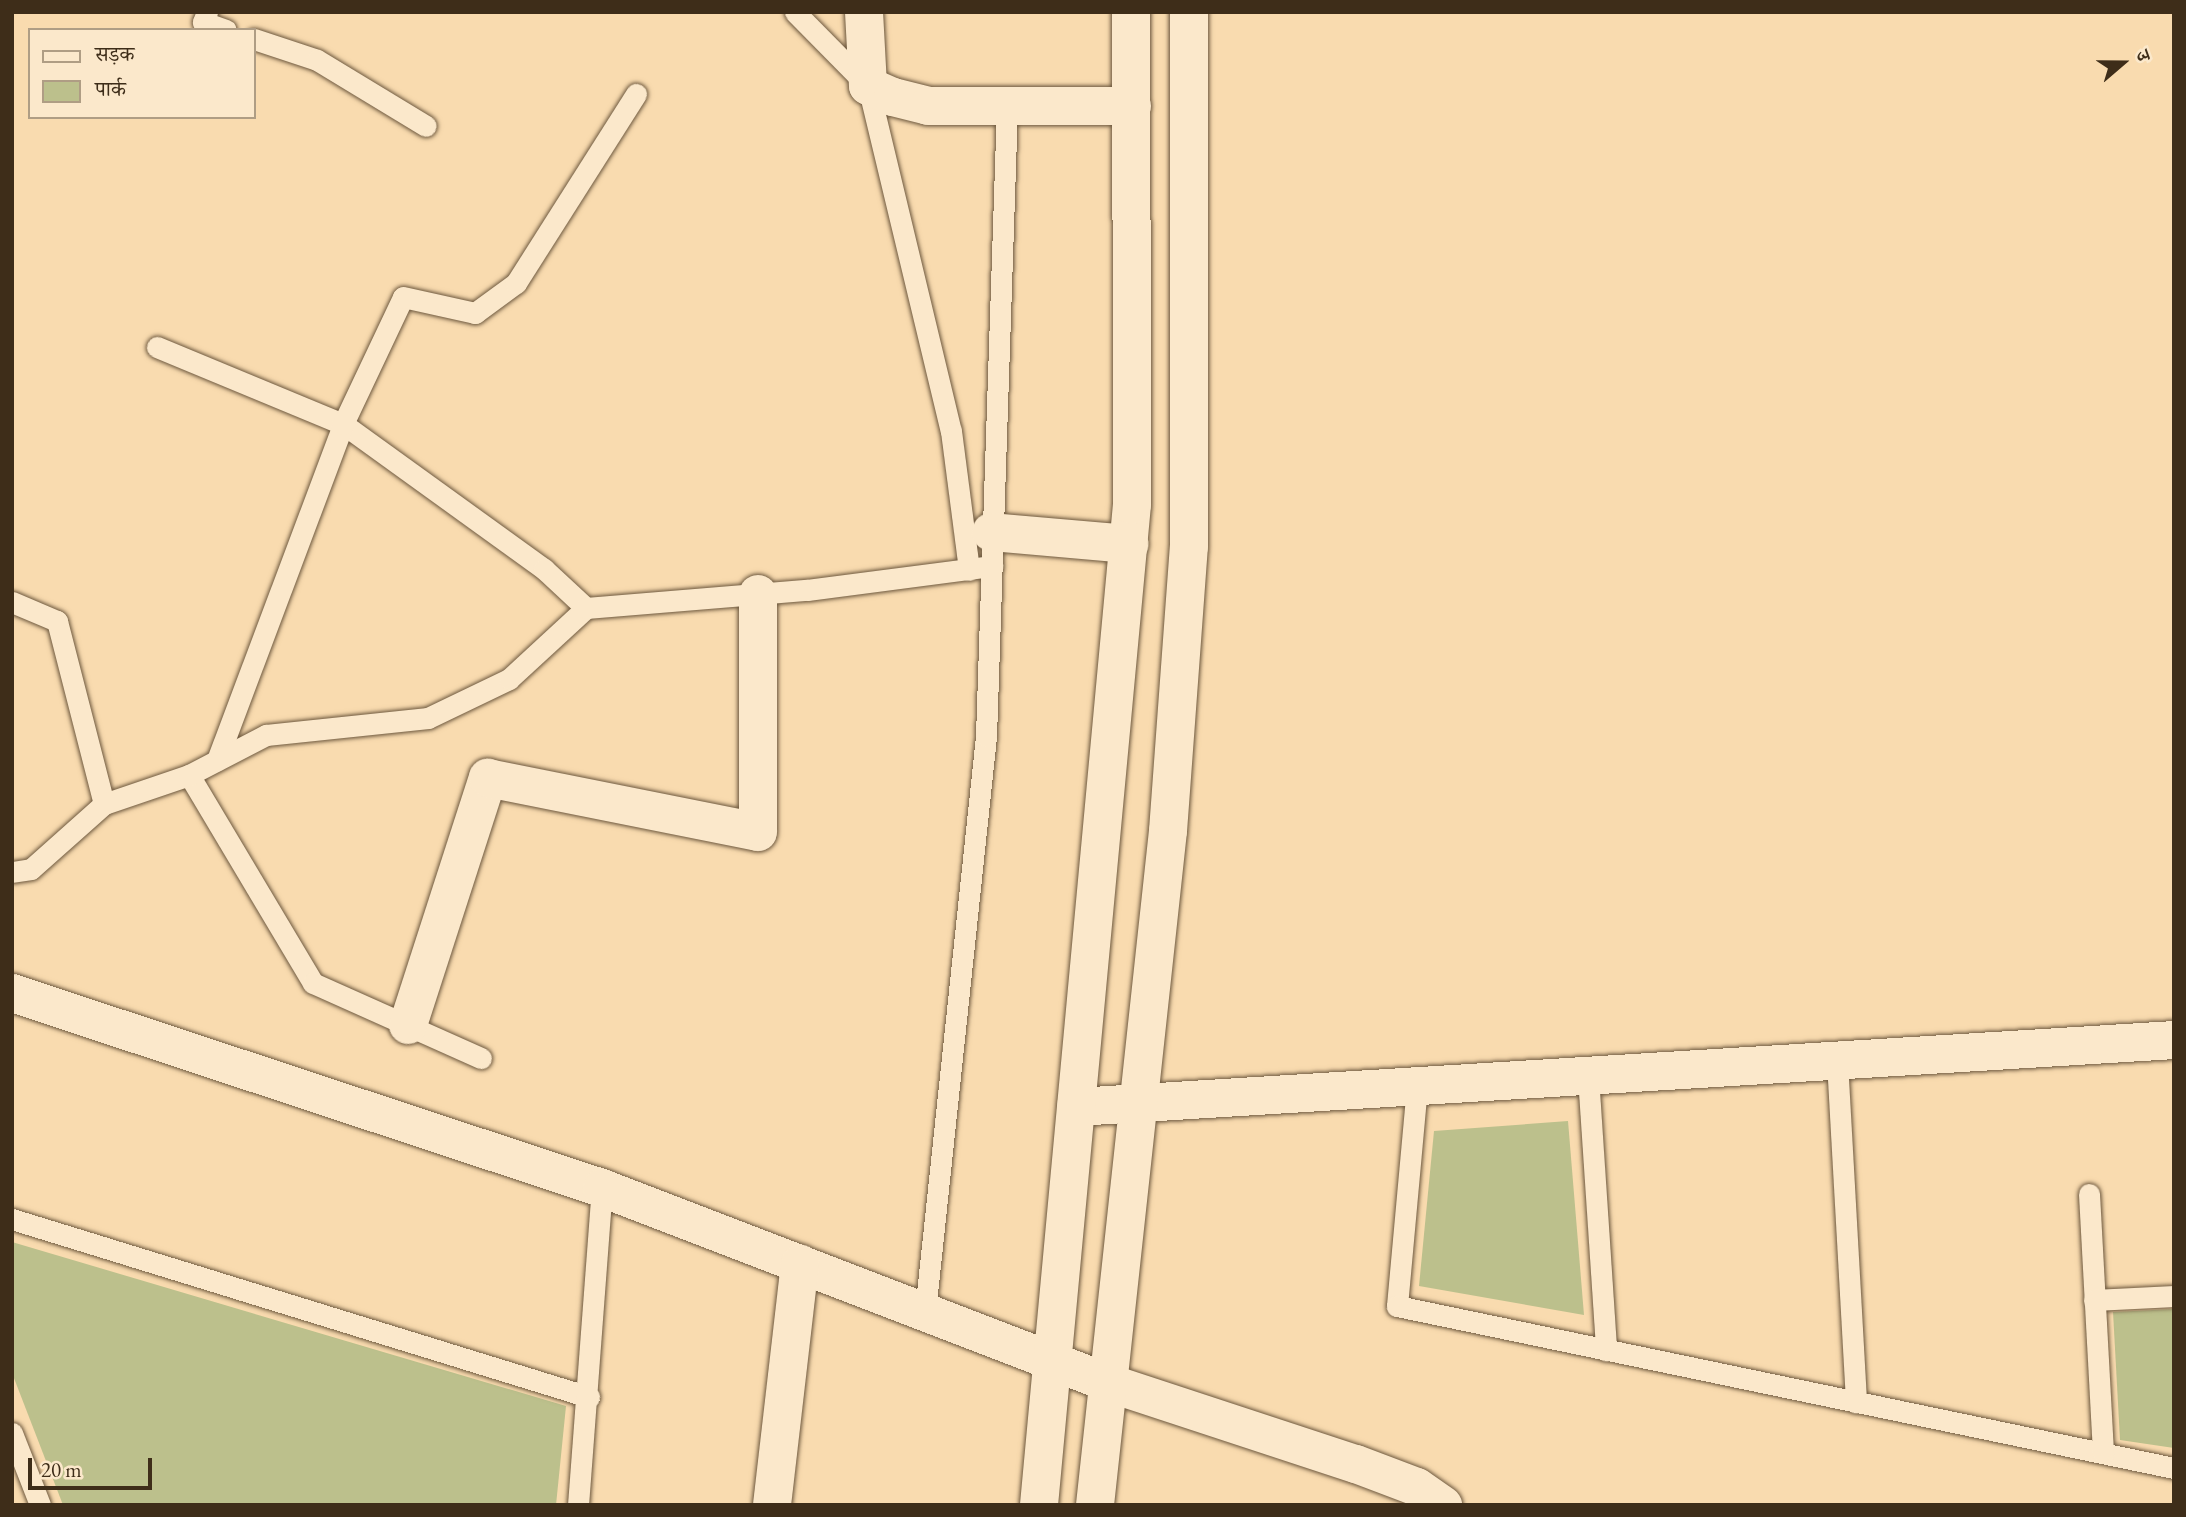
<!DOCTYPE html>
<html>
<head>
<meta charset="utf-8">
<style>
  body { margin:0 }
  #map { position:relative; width:2186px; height:1517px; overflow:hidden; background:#f9dbaf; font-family:"EB Garamond","Noto Serif Devanagari",serif }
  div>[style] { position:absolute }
  .green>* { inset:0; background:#bcc08c }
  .roads { filter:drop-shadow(0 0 2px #6d583e) drop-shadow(0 0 2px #6d583e) }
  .service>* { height:21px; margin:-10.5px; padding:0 10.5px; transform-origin:10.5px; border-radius:10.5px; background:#fbe8cb }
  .minor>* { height:38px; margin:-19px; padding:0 19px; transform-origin:19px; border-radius:19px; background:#fbe8cb }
  .tertiary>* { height:38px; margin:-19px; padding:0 19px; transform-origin:19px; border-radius:19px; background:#fbe8cb }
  span { translate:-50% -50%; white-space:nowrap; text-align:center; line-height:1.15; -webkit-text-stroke:6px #fbe8cb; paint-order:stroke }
  .frame { position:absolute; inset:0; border:14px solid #3e2d19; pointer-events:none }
  .legend { position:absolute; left:28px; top:28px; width:228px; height:91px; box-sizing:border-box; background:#fbe8cb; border:2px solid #af9d84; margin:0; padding:9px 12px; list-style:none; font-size:21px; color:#3e2d19 }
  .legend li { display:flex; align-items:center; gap:14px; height:35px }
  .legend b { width:35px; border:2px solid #af9d84 }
  .north { position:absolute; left:2088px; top:28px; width:70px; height:70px; -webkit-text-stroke:5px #fbe8cb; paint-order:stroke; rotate:70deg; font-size:19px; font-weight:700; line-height:28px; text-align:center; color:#3e2d19 }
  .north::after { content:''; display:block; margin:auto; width:24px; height:32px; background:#3e2d19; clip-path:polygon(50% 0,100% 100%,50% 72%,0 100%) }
  .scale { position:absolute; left:28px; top:1458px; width:124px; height:32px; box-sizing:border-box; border:4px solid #3e2d19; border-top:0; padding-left:9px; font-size:21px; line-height:24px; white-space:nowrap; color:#3e2d19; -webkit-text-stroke:5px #fbe8cb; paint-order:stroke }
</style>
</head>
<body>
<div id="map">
  <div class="green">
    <i style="clip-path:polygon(1568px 1121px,1584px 1315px,1419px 1286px,1434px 1131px)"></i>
    <i style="clip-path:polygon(12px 1242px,566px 1406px,556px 1505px,63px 1505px,12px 1373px)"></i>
    <i style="clip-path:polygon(2174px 1309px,2174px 1448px,2120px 1440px,2113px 1312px)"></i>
  </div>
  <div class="roads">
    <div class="service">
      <i style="left:207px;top:12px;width:11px;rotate:112deg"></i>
      <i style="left:203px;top:22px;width:24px;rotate:19deg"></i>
      <i style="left:795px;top:12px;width:104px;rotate:45.4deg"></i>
      <i style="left:868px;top:86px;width:355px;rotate:76.5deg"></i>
      <i style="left:951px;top:431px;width:140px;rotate:82.6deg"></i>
      <i style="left:254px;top:39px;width:66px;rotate:18.4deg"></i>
      <i style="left:317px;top:60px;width:127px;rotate:31.2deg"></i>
      <i style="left:157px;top:347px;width:201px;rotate:22.5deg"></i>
      <i style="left:343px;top:424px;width:248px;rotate:35.8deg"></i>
      <i style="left:544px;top:569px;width:57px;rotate:42.9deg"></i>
      <i style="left:12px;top:602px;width:49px;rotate:22.9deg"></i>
      <i style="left:57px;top:621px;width:189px;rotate:75.6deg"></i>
      <i style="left:217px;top:760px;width:359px;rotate:-69.4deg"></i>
      <i style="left:343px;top:424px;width:140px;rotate:-64.7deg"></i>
      <i style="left:403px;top:297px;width:74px;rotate:12.5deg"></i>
      <i style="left:475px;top:313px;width:51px;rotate:-36.2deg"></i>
      <i style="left:516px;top:283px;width:224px;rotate:-57.6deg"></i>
      <i style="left:189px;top:775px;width:242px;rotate:59.2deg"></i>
      <i style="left:313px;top:983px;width:184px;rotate:24.1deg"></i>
      <i style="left:12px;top:872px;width:19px;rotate:-9deg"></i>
      <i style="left:31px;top:869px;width:98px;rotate:-41.7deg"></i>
      <i style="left:104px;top:804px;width:90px;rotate:-18.8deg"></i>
      <i style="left:189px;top:775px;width:87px;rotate:-27.5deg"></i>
      <i style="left:266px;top:735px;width:163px;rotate:-6deg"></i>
      <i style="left:428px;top:718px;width:90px;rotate:-25.7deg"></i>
      <i style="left:509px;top:679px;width:105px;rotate:-42.7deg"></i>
      <i style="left:586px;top:608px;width:222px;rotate:-4.7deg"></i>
      <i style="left:807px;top:590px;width:187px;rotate:-7.4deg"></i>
      <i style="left:1837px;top:1061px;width:342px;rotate:86.8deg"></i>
      <i style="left:1588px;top:1076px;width:275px;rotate:86.2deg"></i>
      <i style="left:1417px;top:1086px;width:221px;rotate:95.2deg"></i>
      <i style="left:1397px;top:1306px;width:794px;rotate:11.78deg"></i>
      <i style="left:2089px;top:1194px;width:259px;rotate:86.9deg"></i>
      <i style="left:12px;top:1219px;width:604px;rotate:17.14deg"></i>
      <i style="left:2094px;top:1300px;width:80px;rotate:-2.9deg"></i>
      <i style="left:925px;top:1312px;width:579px;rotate:-83.95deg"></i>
      <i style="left:986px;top:736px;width:630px;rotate:-88.09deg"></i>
      <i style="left:12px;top:1433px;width:77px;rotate:68.7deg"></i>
      <i style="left:578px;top:1505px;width:318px;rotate:-85.7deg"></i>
    </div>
    <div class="minor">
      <i style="left:864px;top:12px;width:74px;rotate:86.9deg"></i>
      <i style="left:868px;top:86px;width:27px;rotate:24deg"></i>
      <i style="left:893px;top:97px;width:36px;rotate:14deg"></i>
      <i style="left:928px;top:106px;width:204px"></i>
      <i style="left:991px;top:532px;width:139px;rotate:5deg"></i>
      <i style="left:12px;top:993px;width:621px;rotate:18.29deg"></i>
      <i style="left:602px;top:1188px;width:543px;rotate:21.04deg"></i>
      <i style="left:1109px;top:1383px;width:260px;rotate:18.2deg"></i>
      <i style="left:1356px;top:1464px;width:65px;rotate:20.7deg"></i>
      <i style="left:1417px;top:1487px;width:32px;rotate:35deg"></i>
      <i style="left:408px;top:1025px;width:260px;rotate:-72.1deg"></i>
      <i style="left:488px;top:778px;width:275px;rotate:11.3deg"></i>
      <i style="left:758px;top:832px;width:238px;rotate:-90deg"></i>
      <i style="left:1076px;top:1107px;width:1100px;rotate:-3.49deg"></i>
      <i style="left:772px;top:1505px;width:243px;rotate:-83.4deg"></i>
    </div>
    <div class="tertiary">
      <i style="left:1039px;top:1505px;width:1004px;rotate:-84.69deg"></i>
      <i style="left:1132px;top:505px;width:493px;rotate:-90.1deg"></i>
      <i style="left:1095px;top:1505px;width:678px;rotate:-83.82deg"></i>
      <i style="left:1168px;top:831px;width:285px;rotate:-85.8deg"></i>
      <i style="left:1189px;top:547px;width:535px;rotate:-90deg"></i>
    </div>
  </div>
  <div class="frame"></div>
  <ul class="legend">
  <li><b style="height:9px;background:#fbe8cb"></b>सड़क</li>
  <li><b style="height:19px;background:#bcc08c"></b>पार्क</li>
  </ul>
  <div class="north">उ</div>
  <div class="scale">20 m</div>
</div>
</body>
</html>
